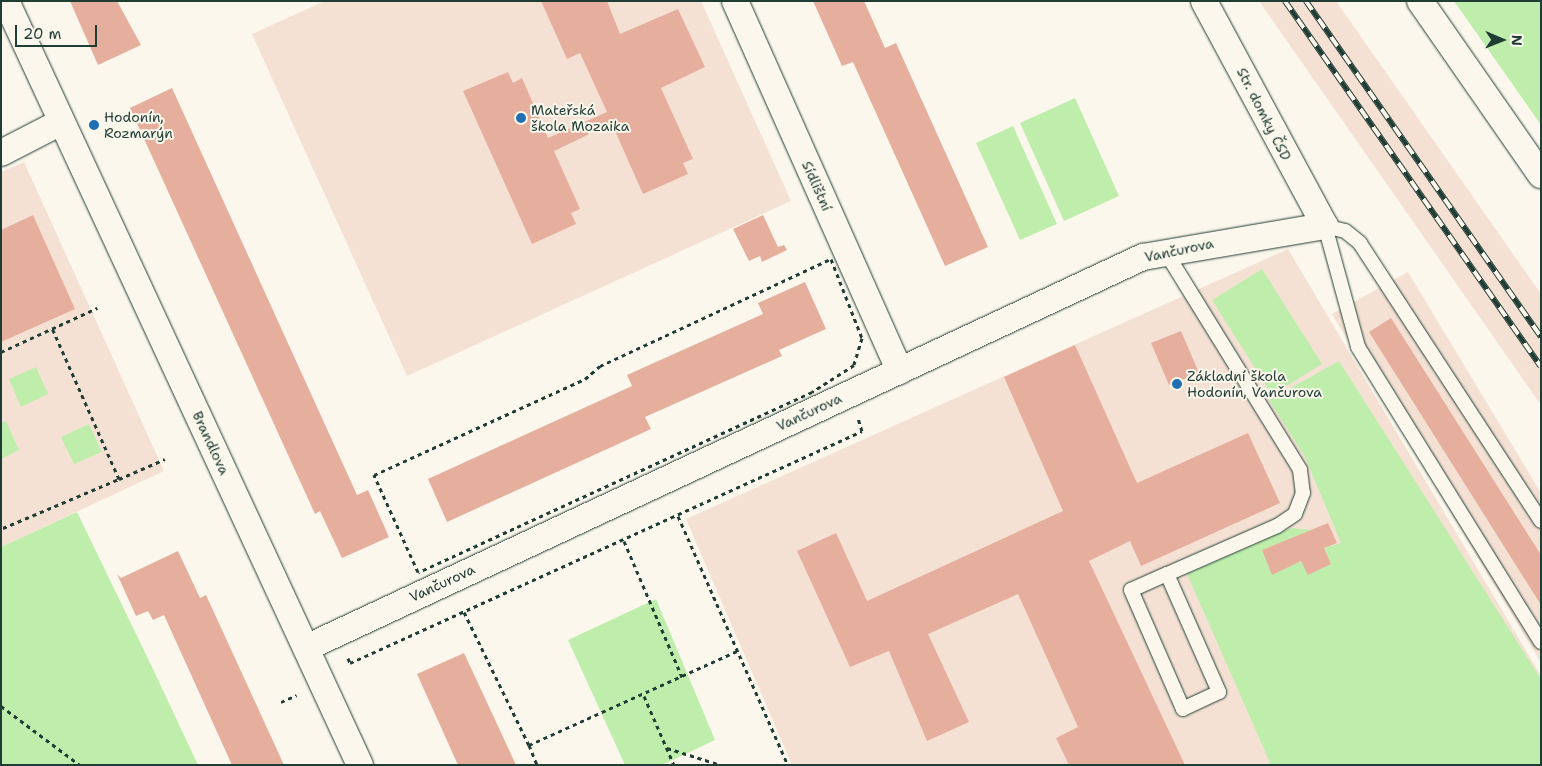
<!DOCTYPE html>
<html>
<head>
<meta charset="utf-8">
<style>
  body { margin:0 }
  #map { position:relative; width:1542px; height:766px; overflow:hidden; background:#fbf7ec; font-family:"Shantell Sans",sans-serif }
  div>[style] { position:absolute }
  .built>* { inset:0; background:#f5e1d4 }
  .green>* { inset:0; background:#bfeeac }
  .building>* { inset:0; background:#e6af9d }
  .path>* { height:3px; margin-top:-1.5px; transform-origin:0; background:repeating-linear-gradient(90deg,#1f3d34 0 4px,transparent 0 8px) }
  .roads { filter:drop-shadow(0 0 1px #1f3d34) drop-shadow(0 0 1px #1f3d34) }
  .service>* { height:14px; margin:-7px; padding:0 7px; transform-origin:7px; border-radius:7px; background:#fbf7ec }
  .minor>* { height:26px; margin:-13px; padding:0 13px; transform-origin:13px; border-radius:13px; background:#fbf7ec }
  .rail>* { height:5.5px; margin-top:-2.75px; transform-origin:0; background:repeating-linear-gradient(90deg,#fbf7ec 0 11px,#1f3d34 0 22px); box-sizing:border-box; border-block:1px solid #1f3d34 }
  .dots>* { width:14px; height:14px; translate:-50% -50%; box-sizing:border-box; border:2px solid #fbf7ec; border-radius:50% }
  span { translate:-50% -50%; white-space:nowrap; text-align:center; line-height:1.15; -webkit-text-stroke:4px #fbf7ec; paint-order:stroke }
  .poi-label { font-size:14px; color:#1f3d34 }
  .left { translate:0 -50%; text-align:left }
  .street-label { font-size:14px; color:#1f3d34 }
  .frame { position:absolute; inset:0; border:2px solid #1f3d34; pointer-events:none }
  .north { position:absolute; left:1477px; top:15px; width:50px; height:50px; -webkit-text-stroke:4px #fbf7ec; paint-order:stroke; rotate:91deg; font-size:14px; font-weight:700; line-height:20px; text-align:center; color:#1f3d34 }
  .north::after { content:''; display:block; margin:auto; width:18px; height:22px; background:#1f3d34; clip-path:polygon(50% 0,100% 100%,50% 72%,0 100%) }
  .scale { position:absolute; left:15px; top:25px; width:82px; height:22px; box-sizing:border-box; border:2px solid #1f3d34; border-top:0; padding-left:6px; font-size:15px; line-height:18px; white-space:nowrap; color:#1f3d34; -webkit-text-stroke:4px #fbf7ec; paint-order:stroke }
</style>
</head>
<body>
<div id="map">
  <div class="built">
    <i style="clip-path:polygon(325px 1px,701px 1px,791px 201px,407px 376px,252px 34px)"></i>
    <i style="clip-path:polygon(1259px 1px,1336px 1px,1541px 294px,1541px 405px)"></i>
    <i style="clip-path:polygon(24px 162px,164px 471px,1px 547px,1px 172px)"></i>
    <i style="clip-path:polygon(1288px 249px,1541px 676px,1541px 765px,792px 765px,686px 519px)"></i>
    <i style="clip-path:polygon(1408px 272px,1541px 493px,1541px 663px,1332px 314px)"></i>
  </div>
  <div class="green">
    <i style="clip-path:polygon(1454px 1px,1541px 1px,1541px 125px)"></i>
    <i style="clip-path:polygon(1075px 98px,1119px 196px,1064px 221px,1020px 123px)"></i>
    <i style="clip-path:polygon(1013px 126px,1057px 224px,1020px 240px,976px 143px)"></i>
    <i style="clip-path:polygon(1262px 269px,1322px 364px,1272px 395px,1212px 300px)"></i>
    <i style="clip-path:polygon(1339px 361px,1541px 679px,1541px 765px,1271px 765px,1187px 574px,1291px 528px,1311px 530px,1262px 550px,1272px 574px,1301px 561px,1308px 574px,1331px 564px,1324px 548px,1341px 543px,1305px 457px,1269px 400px)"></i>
    <i style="clip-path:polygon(36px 367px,48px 394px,21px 407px,9px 379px)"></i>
    <i style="clip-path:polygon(6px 421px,19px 450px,1px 459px,1px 423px)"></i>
    <i style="clip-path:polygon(89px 424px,102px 452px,74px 464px,61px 437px)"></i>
    <i style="clip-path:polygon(77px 512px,152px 667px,198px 765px,1px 765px,1px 547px)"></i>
    <i style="clip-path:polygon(656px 599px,715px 740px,662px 765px,625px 765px,568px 640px)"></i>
  </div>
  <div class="building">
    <i style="clip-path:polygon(70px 1px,117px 1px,141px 45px,98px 65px)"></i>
    <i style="clip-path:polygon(541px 1px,607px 1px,620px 34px,678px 9px,705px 67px,661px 88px,693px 159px,683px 163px,688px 174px,643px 194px,612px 124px,598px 130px,554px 151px,580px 209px,571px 213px,576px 224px,532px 244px,463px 91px,508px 72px,513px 83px,522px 78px,548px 138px,607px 112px,580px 53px,567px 59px)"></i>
    <i style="clip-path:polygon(813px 1px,864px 1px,885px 48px,896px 43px,988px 247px,945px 266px,853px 62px,842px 66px)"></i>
    <i style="clip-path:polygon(172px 88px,357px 495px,368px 490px,389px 537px,342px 558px,320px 511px,315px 514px,130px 108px)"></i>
    <i style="clip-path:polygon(33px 215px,75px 309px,1px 342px,1px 230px)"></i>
    <i style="clip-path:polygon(763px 215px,778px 247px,784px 245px,787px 250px,762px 262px,760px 256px,749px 261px,733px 229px)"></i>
    <i style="clip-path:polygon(805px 282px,826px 329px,779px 350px,782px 356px,645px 417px,651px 429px,447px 522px,428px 479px,632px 386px,627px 375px,763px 314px,758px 303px)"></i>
    <i style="clip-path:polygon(1391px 318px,1541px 555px,1541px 605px,1369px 332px)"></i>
    <i style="clip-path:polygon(1181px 331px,1199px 373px,1169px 385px,1151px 343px)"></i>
    <i style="clip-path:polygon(1075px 345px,1137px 483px,1248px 433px,1280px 503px,1141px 566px,1130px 541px,1089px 561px,1185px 765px,1069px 765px,1056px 738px,1078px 727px,1018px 594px,928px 634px,969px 722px,927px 741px,889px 651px,850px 667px,797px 551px,836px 533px,867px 601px,1063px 511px,1004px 377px)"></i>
    <i style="clip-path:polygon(1328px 523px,1337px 543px,1324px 548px,1331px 564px,1308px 575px,1301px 561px,1272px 575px,1262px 550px)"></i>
    <i style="clip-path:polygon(178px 551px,200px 598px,206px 595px,284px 765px,232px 765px,164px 615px,153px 620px,148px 611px,136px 616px,117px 574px,121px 578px)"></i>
    <i style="clip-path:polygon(464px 653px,516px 765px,458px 765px,417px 674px)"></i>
  </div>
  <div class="path">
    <i style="left:831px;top:259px;width:85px;rotate:68.6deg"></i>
    <i style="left:862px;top:338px;width:28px;rotate:107deg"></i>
    <i style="left:854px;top:365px;width:50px;rotate:147.3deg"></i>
    <i style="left:812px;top:392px;width:433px;rotate:155.4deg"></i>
    <i style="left:418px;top:572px;width:107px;rotate:-114.4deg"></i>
    <i style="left:374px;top:475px;width:232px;rotate:-24.5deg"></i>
    <i style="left:585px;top:379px;width:20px;rotate:-41deg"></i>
    <i style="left:600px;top:366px;width:255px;rotate:-24.9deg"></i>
    <i style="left:1px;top:352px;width:106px;rotate:-24.6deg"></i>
    <i style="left:119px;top:479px;width:50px;rotate:-23.5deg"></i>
    <i style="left:678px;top:516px;width:272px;rotate:66.2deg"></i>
    <i style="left:3px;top:528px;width:126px;rotate:-22.9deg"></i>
    <i style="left:119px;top:479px;width:165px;rotate:-113.9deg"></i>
    <i style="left:624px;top:541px;width:148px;rotate:66.9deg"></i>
    <i style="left:464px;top:612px;width:148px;rotate:64deg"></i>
    <i style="left:529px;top:745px;width:228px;rotate:-24.3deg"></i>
    <i style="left:348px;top:658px;width:5px;rotate:68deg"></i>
    <i style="left:350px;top:663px;width:562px;rotate:-24.38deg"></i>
    <i style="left:862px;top:431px;width:14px;rotate:-107deg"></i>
    <i style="left:644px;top:696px;width:75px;rotate:66.5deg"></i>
    <i style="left:281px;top:702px;width:17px;rotate:-24deg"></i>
    <i style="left:1px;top:706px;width:99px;rotate:36.8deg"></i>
    <i style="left:529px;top:745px;width:22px;rotate:68deg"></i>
    <i style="left:667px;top:748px;width:57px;rotate:17.5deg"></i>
  </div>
  <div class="roads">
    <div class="service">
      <i style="left:1165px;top:251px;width:257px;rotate:58.3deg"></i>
      <i style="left:1300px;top:470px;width:23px;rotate:83deg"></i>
      <i style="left:1303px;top:493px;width:22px;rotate:111deg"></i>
      <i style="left:1295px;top:514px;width:22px;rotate:146deg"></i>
      <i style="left:1277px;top:526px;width:120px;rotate:156.4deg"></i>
      <i style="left:1167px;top:574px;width:129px;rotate:66.2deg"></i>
      <i style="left:1219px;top:692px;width:40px;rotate:155deg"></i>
      <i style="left:1183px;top:709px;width:130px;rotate:-113.6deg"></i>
      <i style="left:1131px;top:590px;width:39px;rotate:-24deg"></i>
      <i style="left:1541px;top:521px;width:332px;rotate:-123.1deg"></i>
      <i style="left:1360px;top:243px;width:19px;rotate:-141deg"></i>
      <i style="left:1345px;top:231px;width:21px;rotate:-166deg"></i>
      <i style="left:1325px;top:226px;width:125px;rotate:74.7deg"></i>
      <i style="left:1358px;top:347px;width:347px;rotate:58.2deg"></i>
    </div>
    <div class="minor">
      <i style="left:6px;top:1px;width:842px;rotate:65.14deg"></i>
      <i style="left:735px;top:1px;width:405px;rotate:66deg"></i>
      <i style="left:1420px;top:1px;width:212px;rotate:55.2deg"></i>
      <i style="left:1px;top:153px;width:65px;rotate:-27.3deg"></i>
      <i style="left:308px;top:647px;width:922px;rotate:-25.04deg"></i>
      <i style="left:1143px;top:257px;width:185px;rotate:-9.7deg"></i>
      <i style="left:1325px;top:226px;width:255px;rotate:-118.3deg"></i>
    </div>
  </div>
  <div class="rail">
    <i style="left:1285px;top:1px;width:446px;rotate:55deg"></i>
    <i style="left:1306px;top:1px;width:410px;rotate:55deg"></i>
  </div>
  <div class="dots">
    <i style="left:521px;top:118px;background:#1f6fb2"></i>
    <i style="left:94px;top:125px;background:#1f6fb2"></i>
    <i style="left:1177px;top:384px;background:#1f6fb2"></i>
  </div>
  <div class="poi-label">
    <span class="left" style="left:531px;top:118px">Mateřská<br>škola Mozaika</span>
    <span class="left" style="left:104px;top:125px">Hodonín,<br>Rozmarýn</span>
    <span class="left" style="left:1187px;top:384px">Základní škola<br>Hodonín, Vančurova</span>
  </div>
  <div class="street-label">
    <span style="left:1264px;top:114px;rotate:63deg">Str. domky ČSD</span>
    <span style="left:817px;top:186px;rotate:66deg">Sídlištní</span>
    <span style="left:1179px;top:250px;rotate:-12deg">Vančurova</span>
    <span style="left:809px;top:412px;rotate:-25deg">Vančurova</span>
    <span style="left:211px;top:443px;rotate:65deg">Brandlova</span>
    <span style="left:442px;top:583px;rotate:-25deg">Vančurova</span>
  </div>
  <div class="frame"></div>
  <div class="north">N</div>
  <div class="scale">20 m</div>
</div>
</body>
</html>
